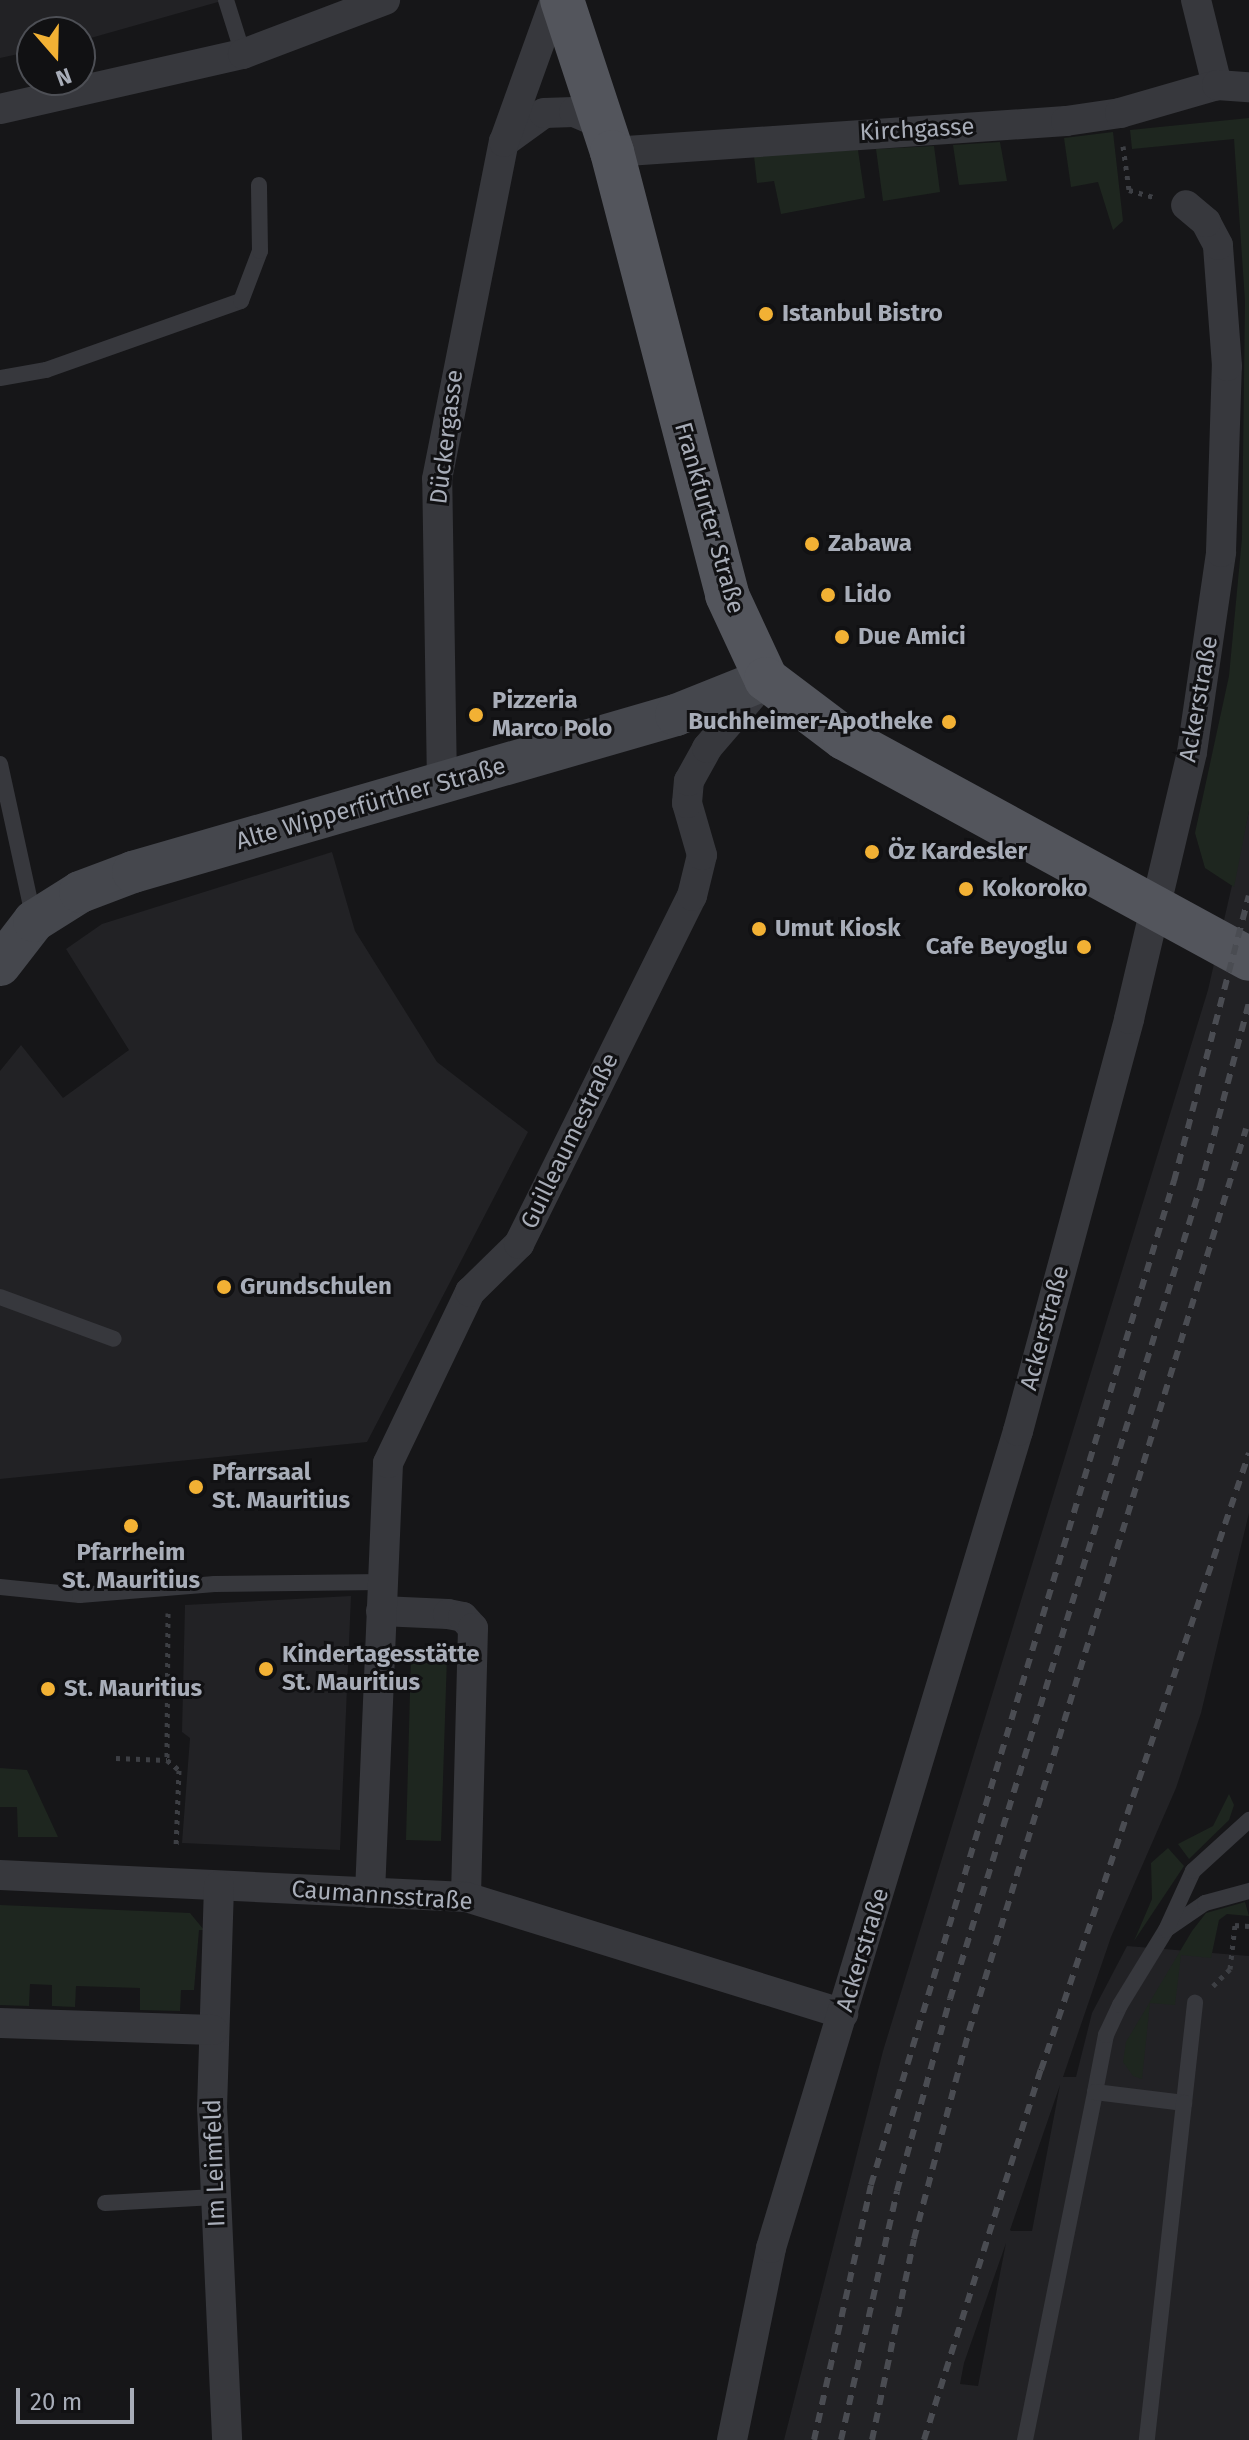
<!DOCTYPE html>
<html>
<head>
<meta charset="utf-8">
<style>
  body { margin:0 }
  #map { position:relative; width:1249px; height:2440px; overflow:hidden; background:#161618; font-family:"Fira Sans",sans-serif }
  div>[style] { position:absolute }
  .built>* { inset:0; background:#222225 }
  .green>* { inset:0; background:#1e261f }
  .path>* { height:5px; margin-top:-2.5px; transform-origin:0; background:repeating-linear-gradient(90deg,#3d3f44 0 4px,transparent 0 10px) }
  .lane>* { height:16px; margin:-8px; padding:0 8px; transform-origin:8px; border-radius:8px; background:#37383d }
  .street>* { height:30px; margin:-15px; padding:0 15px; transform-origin:15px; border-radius:15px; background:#37383d }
  .secondary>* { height:42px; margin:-21px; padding:0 21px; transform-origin:21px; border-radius:21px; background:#45474d }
  .primary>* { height:44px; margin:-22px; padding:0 22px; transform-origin:22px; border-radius:22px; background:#53555c }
  .rail>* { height:6px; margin-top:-3px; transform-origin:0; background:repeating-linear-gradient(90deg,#4a4c52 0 10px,transparent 0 18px) }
  .dots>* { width:22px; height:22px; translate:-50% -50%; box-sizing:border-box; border:4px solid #111113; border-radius:50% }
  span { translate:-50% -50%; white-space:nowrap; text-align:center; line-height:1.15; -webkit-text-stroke:6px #111113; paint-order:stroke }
  .street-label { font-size:24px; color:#a8adb8 }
  .poi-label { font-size:24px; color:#a8adb8; font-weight:700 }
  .left { translate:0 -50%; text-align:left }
  .right { translate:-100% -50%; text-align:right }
  .north { position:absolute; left:16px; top:16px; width:80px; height:80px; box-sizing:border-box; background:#111113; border:2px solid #4d4f55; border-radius:50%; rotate:160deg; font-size:22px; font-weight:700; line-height:32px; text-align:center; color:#a8adb8 }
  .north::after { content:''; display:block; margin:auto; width:28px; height:36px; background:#f2b134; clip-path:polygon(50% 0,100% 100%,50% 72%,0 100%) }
  .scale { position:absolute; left:16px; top:2388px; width:118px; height:36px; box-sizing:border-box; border:4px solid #a8adb8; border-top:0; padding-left:10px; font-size:24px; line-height:28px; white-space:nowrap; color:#a8adb8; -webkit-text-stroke:6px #111113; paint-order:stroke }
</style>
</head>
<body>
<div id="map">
  <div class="built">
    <i style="clip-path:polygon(0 0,225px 0,80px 41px,80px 32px,32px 32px,32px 51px,0 58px)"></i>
    <i style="clip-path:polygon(evenodd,1249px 811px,1249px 1513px,1201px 1713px,1176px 1788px,1111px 1937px,1063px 2077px,1076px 2077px,1092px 2013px,1127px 1946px,1249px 1956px,1249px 2440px,784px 2440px,883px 2051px,1208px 990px,1249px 811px,1060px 2085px,1032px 2231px,1011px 2231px,1010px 2230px,1060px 2085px,1249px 811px,1006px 2243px,978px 2386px,960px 2384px,964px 2363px,1006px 2243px)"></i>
    <i style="clip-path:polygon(332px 852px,355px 931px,437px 1062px,528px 1132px,367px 1442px,0 1479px,0 1071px,21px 1045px,63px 1098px,129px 1050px,66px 949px,102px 924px)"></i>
    <i style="clip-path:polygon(351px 1596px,340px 1850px,182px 1843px,190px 1738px,182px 1732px,185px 1605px)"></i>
  </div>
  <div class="green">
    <i style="clip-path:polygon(1249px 118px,1249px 811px,1234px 887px,1205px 868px,1195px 833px,1229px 676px,1242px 538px,1245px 301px,1234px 139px,1132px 149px,1130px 130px)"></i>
    <i style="clip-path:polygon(1113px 132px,1123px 221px,1113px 230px,1098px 182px,1071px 187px,1064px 138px)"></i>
    <i style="clip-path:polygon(1000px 142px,1007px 181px,959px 185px,953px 145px)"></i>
    <i style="clip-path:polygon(934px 146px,940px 192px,883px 201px,876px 149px)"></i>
    <i style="clip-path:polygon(858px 150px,865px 198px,781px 214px,774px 181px,757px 183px,754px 156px)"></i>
    <i style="clip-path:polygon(411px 1655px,447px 1656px,441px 1841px,406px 1840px)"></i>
    <i style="clip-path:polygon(0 1768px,27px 1770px,58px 1837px,18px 1837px,17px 1807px,0 1807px)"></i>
    <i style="clip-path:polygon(1229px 1794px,1234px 1805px,1229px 1820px,1189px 1859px,1178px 1844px,1213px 1826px)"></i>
    <i style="clip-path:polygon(1168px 1848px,1184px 1866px,1134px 1941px,1152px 1899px,1151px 1863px)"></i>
    <i style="clip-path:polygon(1245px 1902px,1249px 1916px,1227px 1914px,1219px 1920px,1211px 1958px,1181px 1955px,1175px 2005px,1150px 2003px,1142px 2079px,1133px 2076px,1123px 2062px,1126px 2042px,1192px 1931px,1206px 1913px)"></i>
    <i style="clip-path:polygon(0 1905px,190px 1913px,204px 1930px,199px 1930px,194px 1990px,181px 1990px,180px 2011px,140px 2010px,140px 1988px,76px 1986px,75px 2007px,52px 2006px,52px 1985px,30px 1984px,29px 2006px,0 2005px)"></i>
  </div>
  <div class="path">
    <i style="left:1123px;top:146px;width:44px;rotate:82.2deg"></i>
    <i style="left:1129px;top:190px;width:25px;rotate:16deg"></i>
    <i style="left:168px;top:1613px;width:147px;rotate:90.4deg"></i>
    <i style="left:167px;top:1760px;width:16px;rotate:40deg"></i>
    <i style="left:179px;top:1770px;width:79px;rotate:92.2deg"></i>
    <i style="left:116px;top:1758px;width:51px;rotate:2.2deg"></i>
    <i style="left:1213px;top:1986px;width:24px;rotate:-45deg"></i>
    <i style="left:1230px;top:1969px;width:44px;rotate:-83.5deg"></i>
    <i style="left:1235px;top:1925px;width:14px;rotate:4deg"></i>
  </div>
  <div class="lane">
    <i style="left:226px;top:0;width:57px;rotate:72.5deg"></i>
    <i style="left:0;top:378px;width:47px;rotate:-9.9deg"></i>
    <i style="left:46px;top:370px;width:207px;rotate:-19.5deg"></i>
    <i style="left:241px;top:301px;width:53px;rotate:-69.2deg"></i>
    <i style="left:260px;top:251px;width:66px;rotate:-90.9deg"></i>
    <i style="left:0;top:764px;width:160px;rotate:77.7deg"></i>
    <i style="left:0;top:1297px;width:121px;rotate:20.2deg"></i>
    <i style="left:0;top:1587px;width:80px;rotate:5.7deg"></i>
    <i style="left:80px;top:1595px;width:135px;rotate:-4.7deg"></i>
    <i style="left:215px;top:1584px;width:167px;rotate:-0.7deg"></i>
    <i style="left:1167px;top:1929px;width:46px;rotate:-34.4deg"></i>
    <i style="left:1205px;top:1903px;width:46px;rotate:-15.3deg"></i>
    <i style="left:1095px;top:2092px;width:58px;rotate:-79.1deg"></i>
    <i style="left:1106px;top:2035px;width:33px;rotate:-65deg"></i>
    <i style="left:1120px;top:2005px;width:88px;rotate:-58.5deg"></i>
    <i style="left:1166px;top:1930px;width:65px;rotate:-65.4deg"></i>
    <i style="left:1193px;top:1871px;width:76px;rotate:-42.3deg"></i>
    <i style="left:1184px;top:2103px;width:101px;rotate:-83.7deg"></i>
    <i style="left:105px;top:2203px;width:110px;rotate:-3.1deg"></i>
    <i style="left:1025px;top:2440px;width:355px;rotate:-78.6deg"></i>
    <i style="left:1095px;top:2092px;width:90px;rotate:7deg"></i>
    <i style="left:1184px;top:2103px;width:339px;rotate:96.3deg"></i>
  </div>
  <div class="street">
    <i style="left:1196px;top:0;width:88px;rotate:76.1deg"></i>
    <i style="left:0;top:109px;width:249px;rotate:-12.8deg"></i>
    <i style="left:243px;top:54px;width:152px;rotate:-20.8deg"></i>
    <i style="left:504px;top:142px;width:49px;rotate:-35.9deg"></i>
    <i style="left:544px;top:113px;width:30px;rotate:-2deg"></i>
    <i style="left:574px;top:112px;width:33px;rotate:23deg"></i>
    <i style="left:612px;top:152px;width:455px;rotate:-3.9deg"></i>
    <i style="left:1066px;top:121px;width:55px;rotate:-8.4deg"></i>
    <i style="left:1120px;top:113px;width:101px;rotate:-16.1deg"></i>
    <i style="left:1217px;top:85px;width:32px;rotate:4deg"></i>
    <i style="left:442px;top:784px;width:305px;rotate:-90.9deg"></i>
    <i style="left:437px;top:479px;width:344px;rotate:-78.8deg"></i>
    <i style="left:504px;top:142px;width:151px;rotate:-70.2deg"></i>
    <i style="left:381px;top:1611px;width:67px;rotate:2.6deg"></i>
    <i style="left:448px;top:1614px;width:15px;rotate:11deg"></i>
    <i style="left:463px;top:1617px;width:15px;rotate:48deg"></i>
    <i style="left:473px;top:1628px;width:269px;rotate:91.5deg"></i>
    <i style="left:0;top:1875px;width:467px;rotate:2.7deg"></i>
    <i style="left:466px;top:1897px;width:395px;rotate:17.2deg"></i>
    <i style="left:219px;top:1886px;width:221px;rotate:91.8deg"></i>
    <i style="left:212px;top:2107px;width:333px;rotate:87.4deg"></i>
    <i style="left:370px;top:1893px;width:430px;rotate:-87.6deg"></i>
    <i style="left:388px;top:1463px;width:190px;rotate:-64.4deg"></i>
    <i style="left:470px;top:1292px;width:69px;rotate:-44.4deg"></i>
    <i style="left:519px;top:1244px;width:389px;rotate:-63.6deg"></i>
    <i style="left:692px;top:896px;width:42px;rotate:-76.3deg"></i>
    <i style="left:702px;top:855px;width:54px;rotate:-106.1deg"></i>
    <i style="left:687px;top:803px;width:22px;rotate:-85deg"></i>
    <i style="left:689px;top:781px;width:38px;rotate:-61deg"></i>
    <i style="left:707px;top:748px;width:84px;rotate:-49.3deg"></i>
    <i style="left:0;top:2023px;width:213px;rotate:1.9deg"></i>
    <i style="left:732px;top:2440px;width:196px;rotate:-78.5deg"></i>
    <i style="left:771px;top:2248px;width:854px;rotate:-73.18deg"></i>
    <i style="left:1018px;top:1431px;width:427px;rotate:-74.9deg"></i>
    <i style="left:1129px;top:1019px;width:274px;rotate:-76.7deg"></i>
    <i style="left:1192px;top:752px;width:202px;rotate:-81.7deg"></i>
    <i style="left:1221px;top:552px;width:186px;rotate:-88.2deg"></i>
    <i style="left:1227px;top:366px;width:121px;rotate:-94.3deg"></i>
    <i style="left:1218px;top:245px;width:26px;rotate:-118deg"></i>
    <i style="left:1206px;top:222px;width:26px;rotate:-140deg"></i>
  </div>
  <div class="secondary">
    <i style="left:0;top:965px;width:56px;rotate:-52.3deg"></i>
    <i style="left:34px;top:921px;width:54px;rotate:-32.2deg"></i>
    <i style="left:80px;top:892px;width:57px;rotate:-20.7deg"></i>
    <i style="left:133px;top:872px;width:565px;rotate:-16.13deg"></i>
    <i style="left:676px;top:715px;width:97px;rotate:-21.8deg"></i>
  </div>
  <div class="primary">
    <i style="left:562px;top:0;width:160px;rotate:71.8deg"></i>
    <i style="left:612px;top:152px;width:458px;rotate:75.4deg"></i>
    <i style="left:727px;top:595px;width:93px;rotate:65.1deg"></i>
    <i style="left:766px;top:679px;width:98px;rotate:37.1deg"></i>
    <i style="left:844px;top:738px;width:461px;rotate:28.6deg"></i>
  </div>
  <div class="rail">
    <i style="left:814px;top:2440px;width:261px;rotate:-77.4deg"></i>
    <i style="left:871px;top:2185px;width:1049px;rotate:-73.21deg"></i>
    <i style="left:1174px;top:1181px;width:295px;rotate:-75.3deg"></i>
    <i style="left:841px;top:2440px;width:255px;rotate:-77.3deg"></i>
    <i style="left:897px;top:2191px;width:199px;rotate:-74.6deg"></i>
    <i style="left:950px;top:1999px;width:849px;rotate:-72.87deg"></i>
    <i style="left:1200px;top:1188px;width:191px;rotate:-75.2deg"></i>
    <i style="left:872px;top:2440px;width:205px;rotate:-78.2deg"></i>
    <i style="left:914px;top:2239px;width:215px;rotate:-75.2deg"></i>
    <i style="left:969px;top:2031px;width:944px;rotate:-72.93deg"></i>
    <i style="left:924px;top:2440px;width:388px;rotate:-72.5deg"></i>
    <i style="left:1041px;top:2070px;width:651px;rotate:-71.37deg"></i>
  </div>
  <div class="dots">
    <i style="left:766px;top:314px;background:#f2b134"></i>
    <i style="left:812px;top:544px;background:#f2b134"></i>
    <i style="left:828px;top:595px;background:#f2b134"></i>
    <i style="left:842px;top:637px;background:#f2b134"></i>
    <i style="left:476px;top:715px;background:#f2b134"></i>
    <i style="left:949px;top:722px;background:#f2b134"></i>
    <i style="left:872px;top:852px;background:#f2b134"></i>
    <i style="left:966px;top:889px;background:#f2b134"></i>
    <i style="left:759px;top:929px;background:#f2b134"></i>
    <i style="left:1084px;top:947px;background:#f2b134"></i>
    <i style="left:224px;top:1287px;background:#f2b134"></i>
    <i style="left:196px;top:1487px;background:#f2b134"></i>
    <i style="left:131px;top:1526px;background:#f2b134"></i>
    <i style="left:266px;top:1669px;background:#f2b134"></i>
    <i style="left:48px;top:1689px;background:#f2b134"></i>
  </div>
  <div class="street-label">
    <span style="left:917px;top:130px;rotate:-3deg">Kirchgasse</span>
    <span style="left:447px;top:437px;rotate:-83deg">Dückergasse</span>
    <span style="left:709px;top:518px;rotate:74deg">Frankfurter Straße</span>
    <span style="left:1199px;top:699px;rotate:-80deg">Ackerstraße</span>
    <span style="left:371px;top:804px;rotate:-16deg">Alte Wipperfürther Straße</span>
    <span style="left:570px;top:1141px;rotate:-64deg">Guilleaumestraße</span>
    <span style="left:1045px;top:1328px;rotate:-75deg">Ackerstraße</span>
    <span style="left:382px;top:1896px;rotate:4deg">Caumannsstraße</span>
    <span style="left:863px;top:1950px;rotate:-73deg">Ackerstraße</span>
    <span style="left:215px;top:2163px;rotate:-92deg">Im Leimfeld</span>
  </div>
  <div class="poi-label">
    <span class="left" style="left:782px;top:314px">Istanbul Bistro</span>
    <span class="left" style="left:828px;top:544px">Zabawa</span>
    <span class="left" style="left:844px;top:595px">Lido</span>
    <span class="left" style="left:858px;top:637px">Due Amici</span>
    <span class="left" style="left:492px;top:715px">Pizzeria<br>Marco Polo</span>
    <span class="right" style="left:933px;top:722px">Buchheimer-Apotheke</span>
    <span class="left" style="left:888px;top:852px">Öz Kardesler</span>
    <span class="left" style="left:982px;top:889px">Kokoroko</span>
    <span class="left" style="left:775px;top:929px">Umut Kiosk</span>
    <span class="right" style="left:1068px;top:947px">Cafe Beyoglu</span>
    <span class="left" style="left:240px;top:1287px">Grundschulen</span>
    <span class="left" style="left:212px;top:1487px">Pfarrsaal<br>St. Mauritius</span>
    <span style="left:131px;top:1567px">Pfarrheim<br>St. Mauritius</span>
    <span class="left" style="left:282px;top:1669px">Kindertagesstätte<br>St. Mauritius</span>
    <span class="left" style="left:64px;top:1689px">St. Mauritius</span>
  </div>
  <div class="north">N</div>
  <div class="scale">20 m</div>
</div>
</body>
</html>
